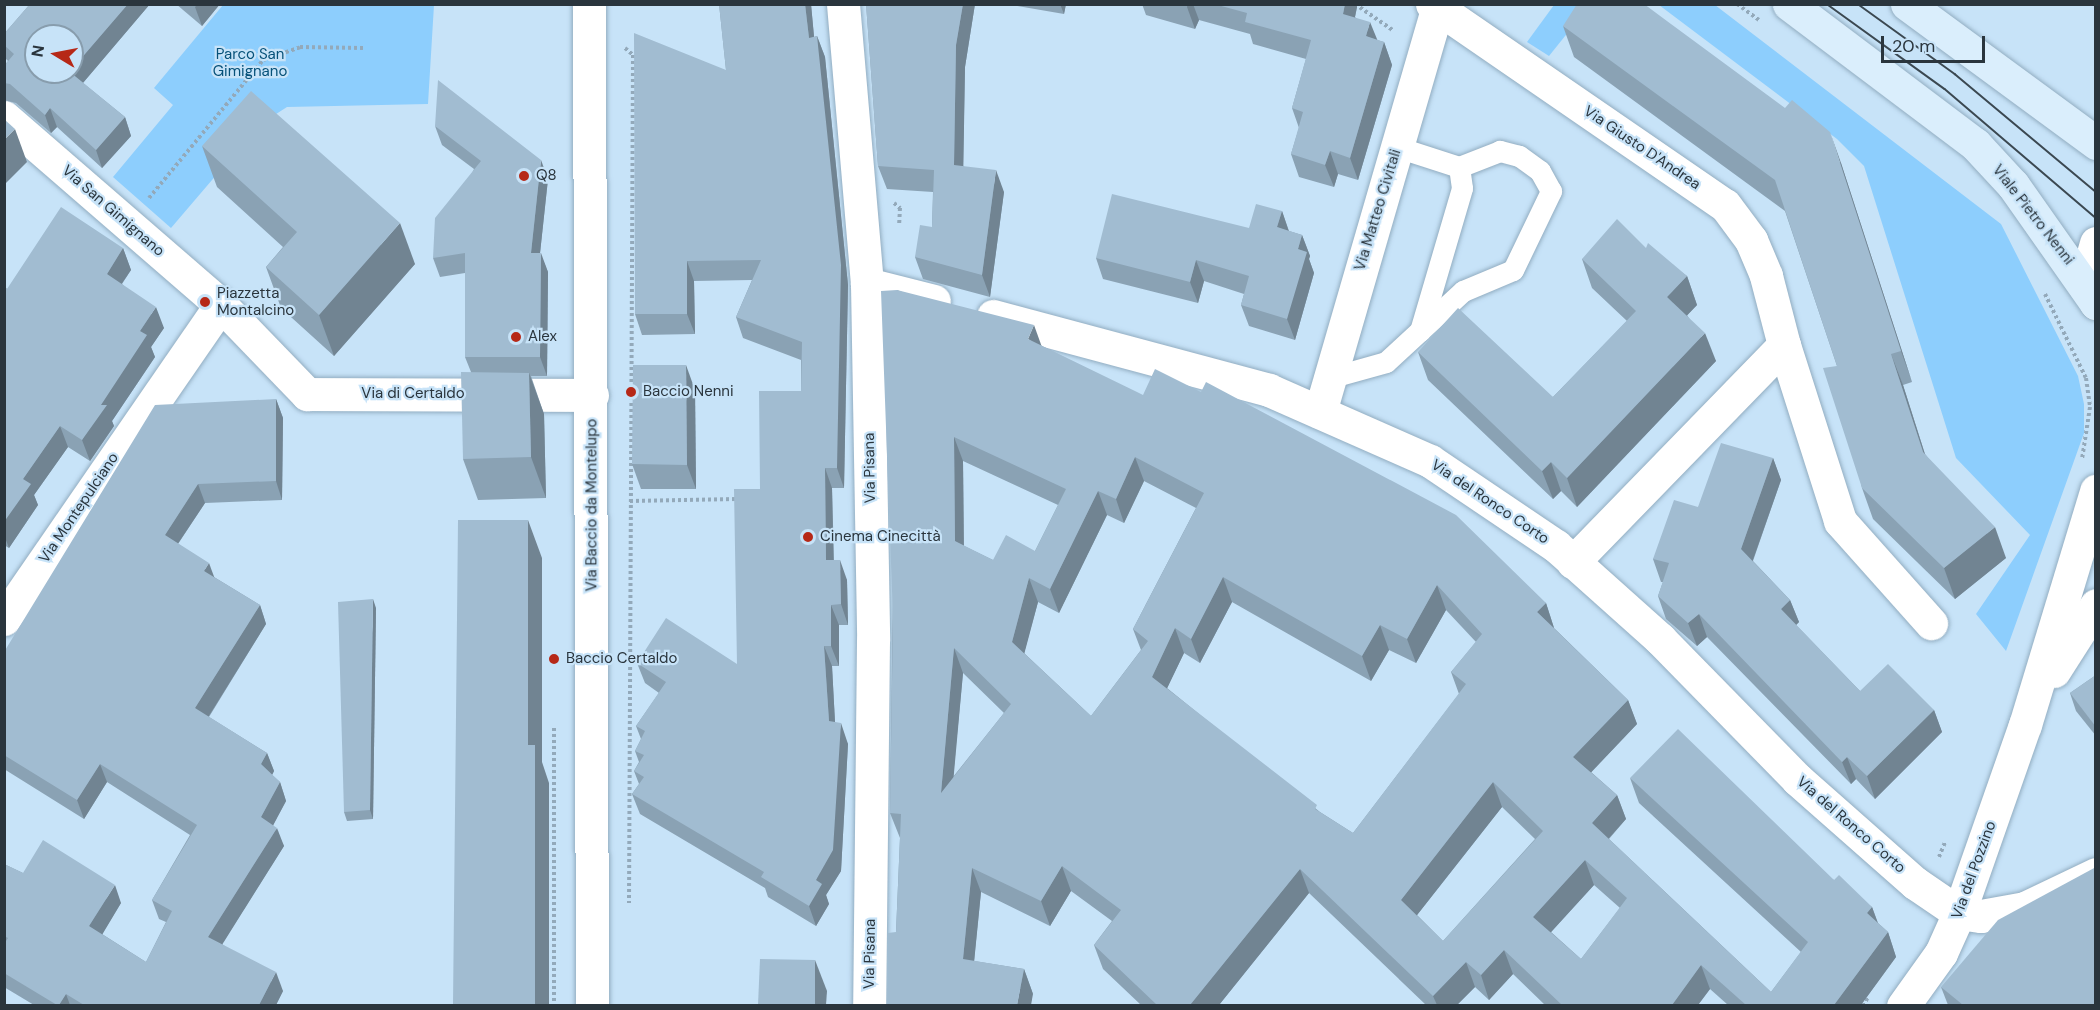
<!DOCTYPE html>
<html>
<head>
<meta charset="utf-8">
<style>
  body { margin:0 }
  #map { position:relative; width:2100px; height:1010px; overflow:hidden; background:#c7e3f8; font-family:"DM Sans",sans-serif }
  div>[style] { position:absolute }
  .green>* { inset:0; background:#8dcefd }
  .path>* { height:4px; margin-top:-2px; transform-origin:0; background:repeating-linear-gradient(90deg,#93a9ba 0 3px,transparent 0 6px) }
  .roads { filter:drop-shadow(0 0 2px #92adc1) drop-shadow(0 0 2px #92adc1) }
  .service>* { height:21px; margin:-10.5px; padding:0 10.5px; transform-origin:10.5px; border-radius:10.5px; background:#fff }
  .minor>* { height:33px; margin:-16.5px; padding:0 16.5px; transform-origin:16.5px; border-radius:16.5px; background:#fff }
  .tertiary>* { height:33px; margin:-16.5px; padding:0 16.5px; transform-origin:16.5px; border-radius:16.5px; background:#fff }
  .secondary>* { height:33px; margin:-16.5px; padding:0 16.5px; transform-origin:16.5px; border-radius:16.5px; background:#daeefc }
  .tram>* { height:1.5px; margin:-0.75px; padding:0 0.75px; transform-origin:0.75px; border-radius:0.75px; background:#3b4851 }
  .wall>* { inset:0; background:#8aa2b4 }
  .shaded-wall>* { inset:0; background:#718492 }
  .building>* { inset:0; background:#a1bcd1 }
  .dots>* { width:16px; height:16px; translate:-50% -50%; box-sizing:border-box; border:3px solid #c7e3f8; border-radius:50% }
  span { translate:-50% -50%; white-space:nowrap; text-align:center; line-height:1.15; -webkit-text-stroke:4.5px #c7e3f8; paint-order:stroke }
  .park-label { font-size:15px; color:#065179 }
  .street-label { font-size:15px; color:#2a353d }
  .poi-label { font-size:15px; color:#2a353d }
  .left { translate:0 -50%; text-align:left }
  .frame { position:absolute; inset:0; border:6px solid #2a353d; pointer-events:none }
  .north { position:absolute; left:24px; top:24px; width:60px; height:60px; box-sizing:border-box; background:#c7e3f8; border:2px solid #889dad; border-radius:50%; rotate:280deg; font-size:16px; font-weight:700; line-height:24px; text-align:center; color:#2a353d }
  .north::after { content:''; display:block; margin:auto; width:21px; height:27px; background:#b62817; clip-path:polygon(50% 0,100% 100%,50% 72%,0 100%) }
  .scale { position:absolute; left:1881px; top:36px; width:104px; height:27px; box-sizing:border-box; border:3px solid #2a353d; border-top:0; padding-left:8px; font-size:18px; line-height:21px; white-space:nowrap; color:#2a353d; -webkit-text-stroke:4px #c7e3f8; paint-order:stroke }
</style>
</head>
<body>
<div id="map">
  <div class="green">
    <i style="clip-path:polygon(223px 5px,434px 5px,428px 104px,287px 107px,259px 125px,171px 228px,113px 177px,173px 105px,154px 88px)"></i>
    <i style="clip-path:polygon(1554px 5px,1590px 5px,1549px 56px,1527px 42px)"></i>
    <i style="clip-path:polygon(1659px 5px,1715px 5px,2001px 224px,2078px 376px,2084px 404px,2084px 433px,2006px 651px,1976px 614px,2030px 535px,1956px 458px,1864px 166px,1837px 139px)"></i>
  </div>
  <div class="path">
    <i style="left:1355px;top:4px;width:47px;rotate:34.7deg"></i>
    <i style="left:1737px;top:4px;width:27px;rotate:36deg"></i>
    <i style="left:625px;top:48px;width:11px;rotate:41deg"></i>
    <i style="left:633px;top:55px;width:848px;rotate:90.27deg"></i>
    <i style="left:149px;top:198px;width:179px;rotate:-50.4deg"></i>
    <i style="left:263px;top:60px;width:39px;rotate:-19deg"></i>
    <i style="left:300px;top:47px;width:63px;rotate:0.9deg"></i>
    <i style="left:894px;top:203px;width:8px;rotate:40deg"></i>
    <i style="left:900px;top:208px;width:18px;rotate:93deg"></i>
    <i style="left:2045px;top:294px;width:93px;rotate:64deg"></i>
    <i style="left:2086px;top:378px;width:29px;rotate:82deg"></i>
    <i style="left:2090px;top:407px;width:53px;rotate:98.7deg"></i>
    <i style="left:630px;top:501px;width:107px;rotate:-1.1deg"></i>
    <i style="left:554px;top:728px;width:278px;rotate:90deg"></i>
    <i style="left:1939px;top:857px;width:16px;rotate:-68deg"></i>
    <i style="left:1863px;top:1006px;width:10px;rotate:-61deg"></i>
  </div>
  <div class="roads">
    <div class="service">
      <i style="left:1420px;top:331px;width:149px;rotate:-73.6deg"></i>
      <i style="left:1462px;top:188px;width:21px;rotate:-98deg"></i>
      <i style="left:1329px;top:378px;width:59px;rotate:-15.7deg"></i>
      <i style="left:1386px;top:362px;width:105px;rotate:-42.7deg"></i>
      <i style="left:1463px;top:291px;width:54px;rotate:-22.8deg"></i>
      <i style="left:1513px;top:270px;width:88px;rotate:-64.3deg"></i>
      <i style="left:1551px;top:191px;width:23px;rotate:-119deg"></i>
      <i style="left:1540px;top:171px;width:26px;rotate:-144deg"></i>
      <i style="left:1519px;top:156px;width:20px;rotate:-165deg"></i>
      <i style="left:1500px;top:151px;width:44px;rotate:158.7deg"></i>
      <i style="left:1459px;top:167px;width:65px;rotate:-162.1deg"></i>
    </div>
    <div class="minor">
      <i style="left:843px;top:4px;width:281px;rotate:85.1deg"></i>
      <i style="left:867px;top:284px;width:356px;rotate:89deg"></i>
      <i style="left:873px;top:640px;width:366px;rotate:90.6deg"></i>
      <i style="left:1432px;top:4px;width:355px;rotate:34.5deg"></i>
      <i style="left:1725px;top:205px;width:44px;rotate:53.4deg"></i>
      <i style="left:1751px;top:240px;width:39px;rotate:67deg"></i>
      <i style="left:1766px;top:276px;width:71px;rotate:75.4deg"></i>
      <i style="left:1784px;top:345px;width:303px;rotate:134.2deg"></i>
      <i style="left:4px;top:117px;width:287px;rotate:40.9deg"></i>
      <i style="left:221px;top:305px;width:124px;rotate:46deg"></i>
      <i style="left:307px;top:394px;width:285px;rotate:0.2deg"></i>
      <i style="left:867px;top:284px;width:69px;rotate:14.2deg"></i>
      <i style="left:993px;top:316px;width:286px;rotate:15deg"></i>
      <i style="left:1269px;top:390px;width:176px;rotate:23.8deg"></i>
      <i style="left:1430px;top:461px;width:152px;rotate:34deg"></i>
      <i style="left:1556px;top:546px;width:140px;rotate:41.8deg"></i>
      <i style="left:1660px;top:639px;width:196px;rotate:45.6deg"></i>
      <i style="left:1797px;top:779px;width:157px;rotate:41.4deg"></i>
      <i style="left:1915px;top:883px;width:53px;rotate:34.3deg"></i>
      <i style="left:1959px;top:913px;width:22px;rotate:8deg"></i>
      <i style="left:1981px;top:916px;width:45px;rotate:-10.3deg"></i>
      <i style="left:2025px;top:908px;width:79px;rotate:-25.6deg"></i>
      <i style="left:1784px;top:345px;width:185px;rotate:72.3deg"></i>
      <i style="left:1840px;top:521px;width:137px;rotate:48.3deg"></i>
      <i style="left:1320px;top:412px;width:421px;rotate:-73.8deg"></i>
      <i style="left:4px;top:619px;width:382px;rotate:-55.4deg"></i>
      <i style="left:2054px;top:671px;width:78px;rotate:-57.5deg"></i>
      <i style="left:1903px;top:1006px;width:65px;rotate:-54.4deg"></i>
      <i style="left:1941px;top:953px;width:44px;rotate:-65.8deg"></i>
      <i style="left:1959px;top:913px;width:199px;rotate:-70.7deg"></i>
      <i style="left:2025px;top:725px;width:245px;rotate:-73.1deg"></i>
    </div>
    <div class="tertiary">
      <i style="left:589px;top:4px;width:1002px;rotate:89.83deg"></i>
      <i style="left:2096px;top:243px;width:29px;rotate:106deg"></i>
      <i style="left:2088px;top:271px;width:33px;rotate:76deg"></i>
    </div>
    <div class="secondary">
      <i style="left:1789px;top:4px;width:233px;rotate:37deg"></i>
      <i style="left:1975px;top:144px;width:56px;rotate:47.2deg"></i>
      <i style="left:2013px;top:185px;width:144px;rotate:54.9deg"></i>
      <i style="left:1907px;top:4px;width:235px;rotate:36.3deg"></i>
    </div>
  </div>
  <div class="tram">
    <i style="left:1827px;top:4px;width:145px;rotate:35.8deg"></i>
    <i style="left:1945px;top:89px;width:199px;rotate:40.5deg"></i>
    <i style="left:1858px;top:4px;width:120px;rotate:35.8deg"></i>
    <i style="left:1955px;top:74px;width:184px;rotate:39.9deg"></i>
  </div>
  <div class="wall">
    <i style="clip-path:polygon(30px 4px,150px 4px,83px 83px,125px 117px,131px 136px,102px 168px,57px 127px,51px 133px,16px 103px,4px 100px,4px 66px,8px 61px,6px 59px,4px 56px,4px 34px)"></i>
    <i style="clip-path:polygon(176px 4px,220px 4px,202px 26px)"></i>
    <i style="clip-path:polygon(719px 4px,811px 4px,814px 37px,817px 36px,825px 57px,848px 285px,844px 488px,832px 488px,834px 560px,847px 580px,848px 625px,839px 625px,839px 666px,832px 666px,835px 722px,848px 744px,841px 871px,826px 895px,829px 904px,816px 926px,768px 897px,765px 888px,640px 814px,632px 794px,639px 784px,634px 771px,639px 762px,635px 751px,641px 739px,636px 726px,659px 693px,645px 683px,637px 663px,737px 664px,760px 489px,801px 391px,801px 360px,743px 338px,736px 317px,752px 280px,694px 281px,695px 334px,642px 335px,635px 314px,726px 70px)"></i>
    <i style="clip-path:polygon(866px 4px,975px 4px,965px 67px,963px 166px,1004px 192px,990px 297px,923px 279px,915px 257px,932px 227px,933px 192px,887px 189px,878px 166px)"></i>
    <i style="clip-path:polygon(1005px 4px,1066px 4px,1064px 14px)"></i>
    <i style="clip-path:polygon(1142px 4px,1356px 4px,1357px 7px,1355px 17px,1377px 40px,1384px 42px,1392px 65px,1358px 180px,1338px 174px,1334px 187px,1299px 177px,1291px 154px,1299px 128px,1292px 108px,1306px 59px,1253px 44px,1250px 34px,1199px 20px,1195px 29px,1146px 15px)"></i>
    <i style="clip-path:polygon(1563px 26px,1841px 163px,1912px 382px,1903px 385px,1925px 454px,2006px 558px,1955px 599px,1873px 519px,1862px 488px,1837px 366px,1785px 211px,1574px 57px)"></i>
    <i style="clip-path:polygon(435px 126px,548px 179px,540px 253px,548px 272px,547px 376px,531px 376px,544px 414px,546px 498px,478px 500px,463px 459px,471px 372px,465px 357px,465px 273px,440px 277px,433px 258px,474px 169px,442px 145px)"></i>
    <i style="clip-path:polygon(202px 146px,415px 264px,334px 356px,281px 308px,266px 267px,283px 247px,217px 187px)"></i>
    <i style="clip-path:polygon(1282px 211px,1289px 231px,1302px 235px,1310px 256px,1309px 259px,1314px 273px,1295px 340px,1249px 326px,1241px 305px,1244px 294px,1204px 281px,1198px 303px,1103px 279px,1096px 258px,1249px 228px)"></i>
    <i style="clip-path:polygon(123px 248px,131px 270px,122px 284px,164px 328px,151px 347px,155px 357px,112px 421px,114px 426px,90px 461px,68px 447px,34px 495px,38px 505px,9px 548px,4px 545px,4px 286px,7px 289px)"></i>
    <i style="clip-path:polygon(1646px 248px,1687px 276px,1697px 305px,1687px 315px,1716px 361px,1577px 507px,1561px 491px,1553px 499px,1428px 380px,1418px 352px,1553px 397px,1627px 321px,1592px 288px,1582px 259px)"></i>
    <i style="clip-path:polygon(evenodd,897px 290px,1042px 346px,1546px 603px,1554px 628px,1628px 700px,1637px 724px,1591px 772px,1617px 795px,1626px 819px,1609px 839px,1771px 992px,1801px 952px,1639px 803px,1630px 778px,1834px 880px,1872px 907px,1878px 923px,1888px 932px,1896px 957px,1861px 1005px,1728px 1005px,1710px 989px,1698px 1005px,1545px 1005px,1513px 974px,1489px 1000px,1475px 987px,1457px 1005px,1426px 1005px,1309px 893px,1219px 1005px,1141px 1005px,1103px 969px,1094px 945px,1112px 921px,1071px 891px,1050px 926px,981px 892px,974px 961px,1024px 969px,1033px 994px,896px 932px,900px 838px,890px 813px,897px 290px,963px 461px,1058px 505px,1035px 551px,993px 560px,964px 546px,963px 461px,897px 290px,1144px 481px,1196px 508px,1133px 629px,1141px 650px,1091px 716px,1024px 653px,1038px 602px,1059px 613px,1107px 515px,1124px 523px,1144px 481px,897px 290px,1232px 602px,1371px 681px,1389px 650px,1416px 663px,1446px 610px,1476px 642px,1451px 672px,1459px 694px,1353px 833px,1320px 812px,1167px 688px,1184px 653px,1200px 663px,1232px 602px,897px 290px,963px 673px,1004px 713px,953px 777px,963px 673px,897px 290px,1502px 807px,1535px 839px,1443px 941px,1417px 915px,1502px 807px,897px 290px,1594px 885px,1620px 908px,1581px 959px,1551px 932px,1594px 885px)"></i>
    <i style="clip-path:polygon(695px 390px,696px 489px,641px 489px,632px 464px)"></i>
    <i style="clip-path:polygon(276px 399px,283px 418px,282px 500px,205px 503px,178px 544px,214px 577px,260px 605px,266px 624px,209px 717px,267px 753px,274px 771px,272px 775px,280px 782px,286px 801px,273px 825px,284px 846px,222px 944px,283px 991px,276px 1005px,34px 1005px,4px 987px,4px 864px,23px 873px,121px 903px,102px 934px,146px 962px,166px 922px,159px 919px,152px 900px,190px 835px,107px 782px,84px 819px,4px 769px,4px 652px)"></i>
    <i style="clip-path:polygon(1773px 458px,1781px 480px,1753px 561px,1790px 600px,1799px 622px,1796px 625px,1860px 691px,1934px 710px,1942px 732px,1875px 799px,1856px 779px,1851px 784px,1707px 637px,1697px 646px,1666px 619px,1658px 596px,1663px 582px,1661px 582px,1653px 559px,1698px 507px)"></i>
    <i style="clip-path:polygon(376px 608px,373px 819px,347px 821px,344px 812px)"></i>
    <i style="clip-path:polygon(2096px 675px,2096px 736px,2076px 711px,2070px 693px)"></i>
    <i style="clip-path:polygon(1941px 987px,2096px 1005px,1948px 1005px)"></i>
  </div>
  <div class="shaded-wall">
    <i style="clip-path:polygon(128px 4px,150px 4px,76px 91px,69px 72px,72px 72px,72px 69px)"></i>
    <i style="clip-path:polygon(198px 4px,220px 4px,202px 26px,195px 7px)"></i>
    <i style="clip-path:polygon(805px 4px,811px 4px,816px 58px,809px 38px)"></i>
    <i style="clip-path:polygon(963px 4px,975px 4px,965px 67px,963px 188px,954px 165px,956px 45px)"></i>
    <i style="clip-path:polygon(1060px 4px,1066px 4px,1064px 14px)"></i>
    <i style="clip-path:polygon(1188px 4px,1193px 4px,1199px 20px,1195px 29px,1187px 7px)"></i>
    <i style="clip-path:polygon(1345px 4px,1356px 4px,1357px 7px,1351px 36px,1343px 14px)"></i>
    <i style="clip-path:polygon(1370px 22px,1379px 44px,1366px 36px)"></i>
    <i style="clip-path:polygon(817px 36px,825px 57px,848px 285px,844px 488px,837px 468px)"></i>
    <i style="clip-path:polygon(1384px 42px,1392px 65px,1358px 180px,1350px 158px)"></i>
    <i style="clip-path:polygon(50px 108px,57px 127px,51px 133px,45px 115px)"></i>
    <i style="clip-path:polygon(125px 117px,131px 136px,102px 168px,96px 150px)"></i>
    <i style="clip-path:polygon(15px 129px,27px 162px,4px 185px,4px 140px)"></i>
    <i style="clip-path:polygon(1830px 132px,1841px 163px,1912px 382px,1901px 351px)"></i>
    <i style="clip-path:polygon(1330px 151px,1338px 174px,1334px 187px,1325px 165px)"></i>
    <i style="clip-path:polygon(541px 160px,548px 179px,538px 272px,531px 253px)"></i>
    <i style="clip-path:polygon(996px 170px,1004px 192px,990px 297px,982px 275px)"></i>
    <i style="clip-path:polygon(1282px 211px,1289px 232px,1277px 227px)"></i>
    <i style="clip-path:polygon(400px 223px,415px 264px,334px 356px,319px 315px)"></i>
    <i style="clip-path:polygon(1302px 235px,1310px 256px,1309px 259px,1314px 273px,1295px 340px,1287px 319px,1298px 249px)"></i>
    <i style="clip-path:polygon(123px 248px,131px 270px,114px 295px,107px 274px)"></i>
    <i style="clip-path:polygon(541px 253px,548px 272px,547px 376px,540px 357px)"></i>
    <i style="clip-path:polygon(1196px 260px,1204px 281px,1198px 303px,1190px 282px)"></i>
    <i style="clip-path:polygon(687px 261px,694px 281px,695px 334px,687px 314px)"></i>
    <i style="clip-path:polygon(1687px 276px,1697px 305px,1678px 325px,1667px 297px)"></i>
    <i style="clip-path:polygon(156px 307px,164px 328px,151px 347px,155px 357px,112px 421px,114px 426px,90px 461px,82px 440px,140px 331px)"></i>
    <i style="clip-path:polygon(1034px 325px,1043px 350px,1028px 339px)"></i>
    <i style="clip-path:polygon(1705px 333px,1716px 361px,1577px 507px,1567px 478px)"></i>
    <i style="clip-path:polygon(1891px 354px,1903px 385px,1934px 483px,1923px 452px)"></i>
    <i style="clip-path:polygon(686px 365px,695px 390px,696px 489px,687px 465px)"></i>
    <i style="clip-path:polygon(529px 373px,544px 414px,546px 498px,531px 457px)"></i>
    <i style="clip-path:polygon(276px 399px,283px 418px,282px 500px,276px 481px)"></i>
    <i style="clip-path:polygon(60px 426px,68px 447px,34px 495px,38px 505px,9px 548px,4px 535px,4px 522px,23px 479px)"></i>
    <i style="clip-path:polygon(954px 437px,963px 461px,964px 566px,955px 541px)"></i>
    <i style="clip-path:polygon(1135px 457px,1144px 481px,1124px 523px,1116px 499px)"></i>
    <i style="clip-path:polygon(1773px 458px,1781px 480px,1749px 571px,1741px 549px)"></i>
    <i style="clip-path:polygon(1551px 462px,1561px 491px,1553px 499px,1542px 471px)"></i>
    <i style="clip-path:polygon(825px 468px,832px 488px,834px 581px,826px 560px)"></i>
    <i style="clip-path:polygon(198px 484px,205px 503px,171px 554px,165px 535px)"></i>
    <i style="clip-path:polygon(1098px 491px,1107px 515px,1059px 613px,1050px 589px)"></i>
    <i style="clip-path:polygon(528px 520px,542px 558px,542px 762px,549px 783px,549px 1005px,535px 1005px,528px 745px)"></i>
    <i style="clip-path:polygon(1995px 527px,2006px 558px,1955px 599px,1944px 568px)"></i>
    <i style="clip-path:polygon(840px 560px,847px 580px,848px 625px,841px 604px)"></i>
    <i style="clip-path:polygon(209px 563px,216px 582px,204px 571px)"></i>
    <i style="clip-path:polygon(1223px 577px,1232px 602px,1200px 663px,1191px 639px)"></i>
    <i style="clip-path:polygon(1029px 578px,1038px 602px,1021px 666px,1012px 642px)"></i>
    <i style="clip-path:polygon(1437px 585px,1446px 610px,1416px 663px,1407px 639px)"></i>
    <i style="clip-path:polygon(373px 599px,376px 608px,373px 819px,370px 810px)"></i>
    <i style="clip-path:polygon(1790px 600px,1799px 622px,1789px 632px,1781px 609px)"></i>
    <i style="clip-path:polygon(1546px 603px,1554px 628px,1537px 612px)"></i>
    <i style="clip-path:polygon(260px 605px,266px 624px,202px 727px,195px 708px)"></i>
    <i style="clip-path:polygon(831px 605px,839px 625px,839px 666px,831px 646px)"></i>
    <i style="clip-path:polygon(1699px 614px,1707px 637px,1697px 646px,1688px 623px)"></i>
    <i style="clip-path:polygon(1380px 625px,1389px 650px,1371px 681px,1362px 656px)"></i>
    <i style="clip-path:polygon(1175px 628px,1184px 653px,1161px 701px,1152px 677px)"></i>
    <i style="clip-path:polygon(824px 646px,832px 666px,836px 741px,829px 721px)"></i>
    <i style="clip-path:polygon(954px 648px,963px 673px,950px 817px,941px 793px)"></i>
    <i style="clip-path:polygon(1628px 700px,1637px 724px,1582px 782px,1573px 757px)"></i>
    <i style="clip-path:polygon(1934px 710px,1942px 732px,1875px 799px,1867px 776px)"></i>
    <i style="clip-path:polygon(841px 723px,848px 744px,841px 871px,826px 895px,829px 904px,816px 926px,809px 906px,816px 880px)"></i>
    <i style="clip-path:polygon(267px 753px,274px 771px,268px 783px,261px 764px)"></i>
    <i style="clip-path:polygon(1847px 757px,1856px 779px,1851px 784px,1842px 762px)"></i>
    <i style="clip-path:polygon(100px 764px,107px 782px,84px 819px,77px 800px)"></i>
    <i style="clip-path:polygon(280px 782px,286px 801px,268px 835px,261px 817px)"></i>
    <i style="clip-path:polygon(1493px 782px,1502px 807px,1410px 924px,1401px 900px)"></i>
    <i style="clip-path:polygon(1617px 795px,1626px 819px,1601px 847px,1592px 823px)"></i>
    <i style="clip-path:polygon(277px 828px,284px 846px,215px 956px,208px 937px)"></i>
    <i style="clip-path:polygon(1585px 860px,1594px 885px,1542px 942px,1533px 917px)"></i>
    <i style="clip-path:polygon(1062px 866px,1071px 891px,1050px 926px,1041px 901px)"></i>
    <i style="clip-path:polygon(972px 868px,981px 892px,972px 983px,963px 959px)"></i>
    <i style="clip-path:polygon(1300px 869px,1309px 893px,1219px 1005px,1190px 1005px)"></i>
    <i style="clip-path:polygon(115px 885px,121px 903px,96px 945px,89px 926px)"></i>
    <i style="clip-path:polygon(1872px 907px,1881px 932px,1867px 913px)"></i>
    <i style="clip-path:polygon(1888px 932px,1896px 957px,1861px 1005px,1834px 1005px)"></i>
    <i style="clip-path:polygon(1504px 950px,1513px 974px,1489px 1000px,1481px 975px)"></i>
    <i style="clip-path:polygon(815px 960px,827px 991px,826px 1005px,815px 1005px)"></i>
    <i style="clip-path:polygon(1466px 962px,1475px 987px,1457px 1005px,1437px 1005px,1433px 996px)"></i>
    <i style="clip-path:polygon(1701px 965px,1710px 989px,1698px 1005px,1672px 1005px)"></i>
    <i style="clip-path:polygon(1024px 969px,1033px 994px,1031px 1005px,1017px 1005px)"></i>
    <i style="clip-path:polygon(276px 972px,283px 991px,276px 1005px,259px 1005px)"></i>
    <i style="clip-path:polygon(66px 994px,70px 1005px,59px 1005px)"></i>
  </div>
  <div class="building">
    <i style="clip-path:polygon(30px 4px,128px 4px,72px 69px,72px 36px,36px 36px,36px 72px,70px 72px,125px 117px,96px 150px,50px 108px,45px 115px,10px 84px,4px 83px,4px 66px,14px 54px,4px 45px,4px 34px)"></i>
    <i style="clip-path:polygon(719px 4px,805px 4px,809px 38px,817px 36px,841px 265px,837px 468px,825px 468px,826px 560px,840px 560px,841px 604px,831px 605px,831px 646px,824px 646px,829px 721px,841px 723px,833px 850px,816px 880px,822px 884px,809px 906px,761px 877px,764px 872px,632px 794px,644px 777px,634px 771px,644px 755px,635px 751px,645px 731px,636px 726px,666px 682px,637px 663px,666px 618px,737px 664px,734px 489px,760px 489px,759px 391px,801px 391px,802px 342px,736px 317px,761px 260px,687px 261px,687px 314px,635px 314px,634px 33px,726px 70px)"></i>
    <i style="clip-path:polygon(866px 4px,963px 4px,956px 45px,954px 165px,996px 170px,982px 275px,915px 257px,920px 225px,932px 227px,934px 170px,878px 166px)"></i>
    <i style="clip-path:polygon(1214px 4px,1345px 4px,1343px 14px,1370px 22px,1366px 36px,1384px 42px,1350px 158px,1330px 151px,1325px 165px,1291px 154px,1303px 112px,1292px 108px,1311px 40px,1245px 22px,1247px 13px)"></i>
    <i style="clip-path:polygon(1577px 4px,1644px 4px,1785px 108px,1792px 100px,1830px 132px,1901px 351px,1891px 354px,1923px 452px,1995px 527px,1944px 568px,1862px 488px,1823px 368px,1837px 366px,1775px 180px,1563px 26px)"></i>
    <i style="clip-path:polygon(438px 80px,541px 160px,531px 253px,541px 253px,540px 357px,465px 357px,465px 253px,433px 258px,435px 218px,481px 161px,435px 126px)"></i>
    <i style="clip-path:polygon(251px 91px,400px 223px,319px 315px,266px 267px,297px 232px,202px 146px)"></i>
    <i style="clip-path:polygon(4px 119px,15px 129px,4px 140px)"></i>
    <i style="clip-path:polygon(1112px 194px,1249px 228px,1256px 204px,1282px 211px,1277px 227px,1302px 235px,1298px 249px,1307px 252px,1287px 319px,1241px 305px,1249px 276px,1196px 260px,1190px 282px,1096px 258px)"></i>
    <i style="clip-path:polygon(61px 207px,123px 248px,107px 274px,156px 307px,140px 331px,147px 335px,101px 405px,107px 405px,82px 440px,60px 426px,23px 479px,31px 484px,4px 522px,4px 286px,7px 289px)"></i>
    <i style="clip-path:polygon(1617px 219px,1646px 248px,1648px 243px,1687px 276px,1667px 297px,1705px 333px,1567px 478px,1551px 462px,1542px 471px,1418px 352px,1458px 308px,1553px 397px,1636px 311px,1582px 259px)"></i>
    <i style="clip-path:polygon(evenodd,897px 290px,1034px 325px,1028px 339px,1143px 395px,1155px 369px,1201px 392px,1206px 382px,1456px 515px,1546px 603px,1537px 612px,1628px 700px,1573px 757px,1617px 795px,1592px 823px,1771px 992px,1808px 942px,1630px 778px,1678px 729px,1834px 880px,1839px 875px,1872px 907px,1867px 913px,1888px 932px,1834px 1005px,1746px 1005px,1701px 965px,1672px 1005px,1562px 1005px,1504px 950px,1481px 975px,1466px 962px,1433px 996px,1300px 869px,1190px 1005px,1157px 1005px,1094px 945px,1121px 910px,1062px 866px,1041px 901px,972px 868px,963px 959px,1024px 969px,1017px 1005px,887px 1005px,888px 933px,896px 932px,901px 814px,890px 813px,893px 618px,881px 291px,897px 290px,954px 437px,1066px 489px,1035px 551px,1006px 535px,993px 560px,955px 541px,954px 437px,897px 290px,1135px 457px,1204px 493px,1133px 629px,1148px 641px,1091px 716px,1012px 642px,1029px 578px,1050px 589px,1098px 491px,1116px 499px,1135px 457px,897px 290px,1223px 577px,1362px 656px,1380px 625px,1407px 639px,1437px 585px,1482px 634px,1451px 672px,1466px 684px,1353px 833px,1315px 809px,1317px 805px,1152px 677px,1175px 628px,1191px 639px,1223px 577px,897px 290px,954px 648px,1011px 704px,941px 793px,954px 648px,897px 290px,1493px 782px,1543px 831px,1443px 941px,1401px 900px,1493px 782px,897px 290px,1585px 860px,1627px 898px,1581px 959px,1533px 917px,1585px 860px)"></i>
    <i style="clip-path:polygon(633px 365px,686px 365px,687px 465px,632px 464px)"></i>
    <i style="clip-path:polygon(461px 372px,529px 373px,531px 457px,463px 459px)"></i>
    <i style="clip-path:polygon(276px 399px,276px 481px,198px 484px,165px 535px,209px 563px,204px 571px,260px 605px,195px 708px,267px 753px,261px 764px,280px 782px,261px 817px,277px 828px,208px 937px,276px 972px,259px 1005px,84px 1005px,66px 994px,59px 1005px,57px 1005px,4px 973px,4px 944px,8px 938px,4px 936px,4px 864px,23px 873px,43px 840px,115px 885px,89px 926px,146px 962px,172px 911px,152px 900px,197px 825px,100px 764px,77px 800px,4px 755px,4px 652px,155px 405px)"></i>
    <i style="clip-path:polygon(1721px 443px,1773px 458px,1741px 549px,1790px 600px,1781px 609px,1860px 691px,1888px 664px,1934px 710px,1867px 776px,1847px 757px,1842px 762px,1699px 614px,1688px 623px,1658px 596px,1669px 563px,1653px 559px,1674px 500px,1698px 507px)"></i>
    <i style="clip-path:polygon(458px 520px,528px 520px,528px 745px,535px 745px,535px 1005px,453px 1005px)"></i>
    <i style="clip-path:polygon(373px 599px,370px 810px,344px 812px,338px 602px)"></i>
    <i style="clip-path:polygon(2096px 675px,2096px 727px,2070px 693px)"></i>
    <i style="clip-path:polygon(2096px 867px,2096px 1005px,1963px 1005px,1941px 987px,1998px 920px)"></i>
    <i style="clip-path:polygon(760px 959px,815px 960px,815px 1005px,758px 1005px)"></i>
  </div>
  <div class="dots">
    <i style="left:524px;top:176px;background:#b62817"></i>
    <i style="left:205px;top:302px;background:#b62817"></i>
    <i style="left:516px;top:337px;background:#b62817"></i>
    <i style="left:631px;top:392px;background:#b62817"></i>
    <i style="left:808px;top:537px;background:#b62817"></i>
    <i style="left:554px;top:659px;background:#b62817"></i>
  </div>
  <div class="park-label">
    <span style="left:250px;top:63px">Parco San<br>Gimignano</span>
  </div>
  <div class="street-label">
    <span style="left:1642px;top:148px;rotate:34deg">Via Giusto D'Andrea</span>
    <span style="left:1378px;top:210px;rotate:-73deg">Via Matteo Civitali</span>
    <span style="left:113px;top:211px;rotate:41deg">Via San Gimignano</span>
    <span style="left:2033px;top:215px;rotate:52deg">Viale Pietro Nenni</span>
    <span style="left:413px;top:394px">Via di Certaldo</span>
    <span style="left:870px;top:468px;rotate:-91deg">Via Pisana</span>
    <span style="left:1490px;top:502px;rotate:34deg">Via del Ronco Corto</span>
    <span style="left:592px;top:505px;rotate:-90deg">Via Baccio da Montelupo</span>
    <span style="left:79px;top:508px;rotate:-56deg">Via Montepulciano</span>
    <span style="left:1851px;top:825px;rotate:41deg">Via del Ronco Corto</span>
    <span style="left:1974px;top:870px;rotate:-70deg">Via del Pozzino</span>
    <span style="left:870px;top:954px;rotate:-89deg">Via Pisana</span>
  </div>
  <div class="poi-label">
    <span class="left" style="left:536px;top:176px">Q8</span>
    <span class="left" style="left:217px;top:302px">Piazzetta<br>Montalcino</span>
    <span class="left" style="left:528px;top:337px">Alex</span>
    <span class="left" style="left:643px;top:392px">Baccio Nenni</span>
    <span class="left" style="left:820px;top:537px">Cinema Cinecittà</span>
    <span class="left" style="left:566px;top:659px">Baccio Certaldo</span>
  </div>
  <div class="frame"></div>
  <div class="north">N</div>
  <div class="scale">20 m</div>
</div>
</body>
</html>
